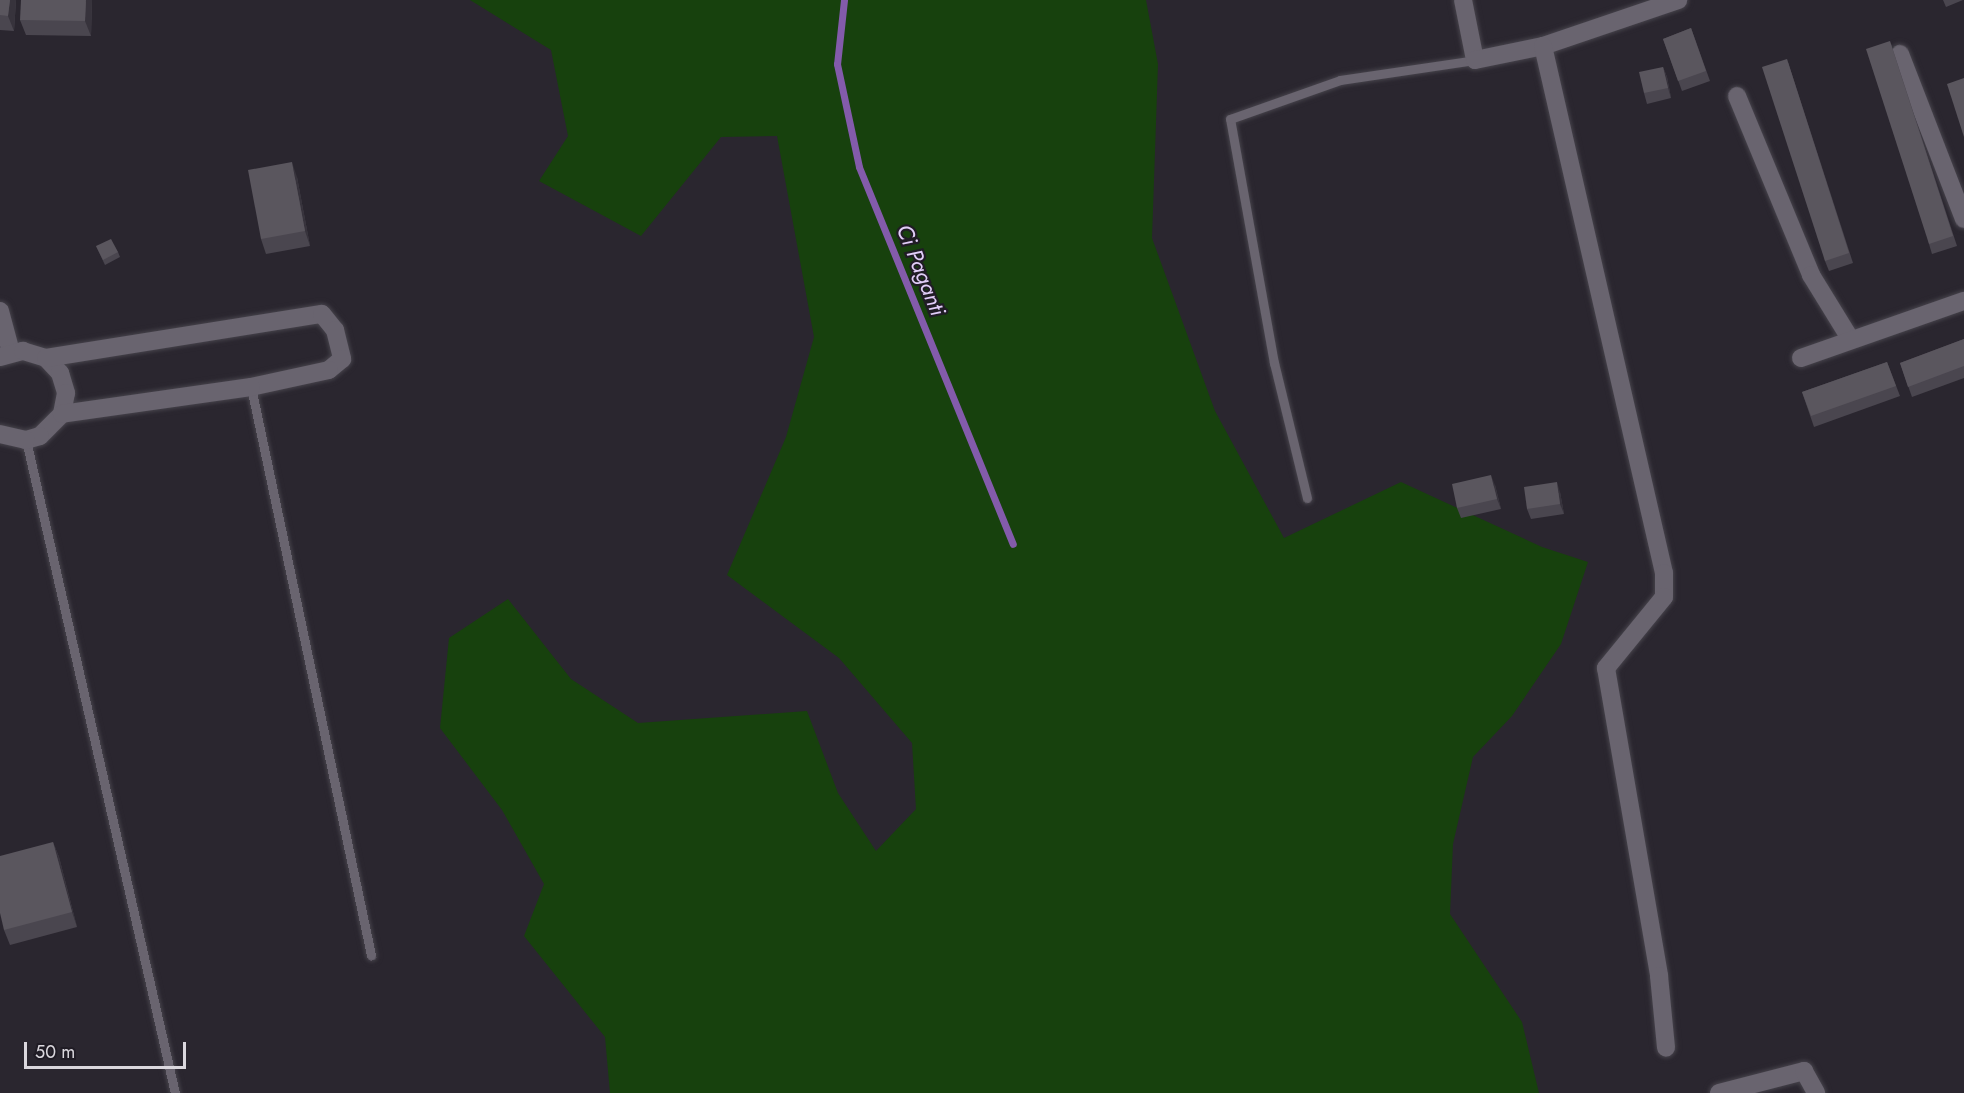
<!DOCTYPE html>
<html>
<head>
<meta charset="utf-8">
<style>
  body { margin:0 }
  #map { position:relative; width:1964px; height:1093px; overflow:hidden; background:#2a262f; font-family:Jost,sans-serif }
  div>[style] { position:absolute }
  .green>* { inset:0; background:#17410d }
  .stream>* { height:7px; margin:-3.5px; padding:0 3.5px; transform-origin:3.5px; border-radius:3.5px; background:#835baa }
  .roads { filter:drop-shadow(0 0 2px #46434b) drop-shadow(0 0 2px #46434b) }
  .service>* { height:9px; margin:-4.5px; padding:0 4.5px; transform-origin:4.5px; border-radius:4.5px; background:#69646f }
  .minor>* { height:18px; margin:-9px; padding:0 9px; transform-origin:9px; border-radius:9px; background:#69646f }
  .wall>* { inset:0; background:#4a464f }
  .shaded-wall>* { inset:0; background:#37333c }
  .building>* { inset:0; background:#5a565e }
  span { translate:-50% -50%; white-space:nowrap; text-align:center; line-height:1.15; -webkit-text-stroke:4.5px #201c25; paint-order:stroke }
  .water-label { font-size:22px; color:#e1cdf8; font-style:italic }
  .scale { position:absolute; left:24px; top:1042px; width:162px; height:27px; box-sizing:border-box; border:3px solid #dbd8de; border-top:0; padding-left:8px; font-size:18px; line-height:21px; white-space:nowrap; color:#dbd8de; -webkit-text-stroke:4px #201c25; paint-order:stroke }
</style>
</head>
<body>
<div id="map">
  <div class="green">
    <i style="clip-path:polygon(470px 0,1146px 0,1158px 64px,1152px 238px,1215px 411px,1284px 538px,1401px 482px,1542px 547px,1588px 562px,1561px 644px,1512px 716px,1473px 757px,1453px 844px,1450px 914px,1522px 1022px,1539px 1093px,610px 1093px,605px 1037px,524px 936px,544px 884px,502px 810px,440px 728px,449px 638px,508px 599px,571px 679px,638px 723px,807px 711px,838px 793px,876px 851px,916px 809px,912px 743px,839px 658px,727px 575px,786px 437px,814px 337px,777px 136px,721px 137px,641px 236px,539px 181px,568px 136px,551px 50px)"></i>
  </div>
  <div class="stream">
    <i style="left:844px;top:0;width:64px;rotate:96.2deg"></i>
    <i style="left:837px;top:64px;width:105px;rotate:77.9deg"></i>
    <i style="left:859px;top:167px;width:407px;rotate:67.8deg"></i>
  </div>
  <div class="roads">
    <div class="service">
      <i style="left:251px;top:387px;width:581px;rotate:78.07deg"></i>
      <i style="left:26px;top:440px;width:670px;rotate:77.15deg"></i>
      <i style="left:1307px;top:498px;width:139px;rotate:-103.7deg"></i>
      <i style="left:1274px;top:363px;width:248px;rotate:-100.2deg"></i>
      <i style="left:1230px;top:119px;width:117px;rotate:-19.5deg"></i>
      <i style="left:1340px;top:80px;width:136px;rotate:-8.4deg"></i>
    </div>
    <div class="minor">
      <i style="left:1463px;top:0;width:61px;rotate:78.7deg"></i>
      <i style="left:1475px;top:60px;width:69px;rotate:-11.6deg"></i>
      <i style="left:1543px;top:46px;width:143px;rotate:-18.8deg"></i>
      <i style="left:1543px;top:46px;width:541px;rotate:77.07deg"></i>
      <i style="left:1664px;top:573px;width:24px;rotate:90deg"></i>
      <i style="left:1664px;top:597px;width:92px;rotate:129.2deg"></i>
      <i style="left:1606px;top:668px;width:313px;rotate:80.2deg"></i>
      <i style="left:1659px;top:976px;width:72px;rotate:84.4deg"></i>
      <i style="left:1900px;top:54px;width:177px;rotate:68.8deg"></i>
      <i style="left:1737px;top:96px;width:194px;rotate:67.5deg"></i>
      <i style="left:1811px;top:275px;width:76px;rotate:58.4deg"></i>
      <i style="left:0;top:311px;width:42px;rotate:75deg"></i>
      <i style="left:0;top:357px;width:24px;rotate:-15deg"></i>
      <i style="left:23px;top:351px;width:24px;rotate:17deg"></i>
      <i style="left:46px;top:358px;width:21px;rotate:47deg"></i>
      <i style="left:60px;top:373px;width:21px;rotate:73deg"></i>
      <i style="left:66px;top:393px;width:21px;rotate:101deg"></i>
      <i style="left:62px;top:414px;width:31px;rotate:135deg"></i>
      <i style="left:40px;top:436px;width:15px;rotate:164deg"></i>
      <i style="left:26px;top:440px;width:27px;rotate:-167deg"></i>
      <i style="left:46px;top:358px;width:279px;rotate:-9.1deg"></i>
      <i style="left:322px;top:314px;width:21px;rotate:51deg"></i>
      <i style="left:335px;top:330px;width:30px;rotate:76deg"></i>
      <i style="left:342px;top:359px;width:17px;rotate:140deg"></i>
      <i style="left:329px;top:370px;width:80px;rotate:167.7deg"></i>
      <i style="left:251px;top:387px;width:191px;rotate:171.9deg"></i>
      <i style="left:1801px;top:358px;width:173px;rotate:-19.3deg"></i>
      <i style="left:1719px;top:1093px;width:88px;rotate:-14.5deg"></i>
      <i style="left:1804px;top:1071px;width:25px;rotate:61deg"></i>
    </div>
  </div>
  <div class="wall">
    <i style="clip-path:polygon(0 0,16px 0,14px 31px,0 30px)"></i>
    <i style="clip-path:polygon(92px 0,91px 36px,26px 35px,20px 20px)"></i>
    <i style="clip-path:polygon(1943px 0,1963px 0,1946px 7px)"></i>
    <i style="clip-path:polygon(1691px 28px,1710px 81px,1682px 91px,1663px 39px)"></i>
    <i style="clip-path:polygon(1890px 41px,1957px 246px,1932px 254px,1929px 244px)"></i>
    <i style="clip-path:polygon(1787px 59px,1853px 263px,1829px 271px,1825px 261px)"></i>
    <i style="clip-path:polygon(1663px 67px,1667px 77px,1671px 98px,1647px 104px,1644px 93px)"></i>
    <i style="clip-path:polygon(297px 177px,310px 246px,266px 254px,261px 239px)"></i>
    <i style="clip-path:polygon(96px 246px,118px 252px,120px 257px,105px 265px)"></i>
    <i style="clip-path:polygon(1964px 339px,1964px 378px,1912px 397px,1900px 363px)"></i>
    <i style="clip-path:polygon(1887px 362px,1900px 396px,1814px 427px,1802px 392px)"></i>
    <i style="clip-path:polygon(1495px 485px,1501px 509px,1461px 518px,1457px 508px)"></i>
    <i style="clip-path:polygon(1560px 492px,1564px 514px,1531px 519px,1527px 509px)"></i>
    <i style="clip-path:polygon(53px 842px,59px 857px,77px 927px,10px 945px,4px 930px)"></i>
  </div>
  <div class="shaded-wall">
    <i style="clip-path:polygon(10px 0,16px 0,14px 31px,8px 16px)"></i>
    <i style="clip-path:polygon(86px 0,92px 0,91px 36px,85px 21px)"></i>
    <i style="clip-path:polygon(1663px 67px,1667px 77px,1671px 98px,1668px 88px)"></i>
    <i style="clip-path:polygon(292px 162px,297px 177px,310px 246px,305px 231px)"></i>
    <i style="clip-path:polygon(1491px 475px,1495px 485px,1501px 509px,1497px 499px)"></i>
    <i style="clip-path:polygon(1557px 482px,1560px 492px,1564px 514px,1560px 504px)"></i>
    <i style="clip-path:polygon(53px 842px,59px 857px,77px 927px,72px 912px)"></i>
  </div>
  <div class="building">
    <i style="clip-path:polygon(0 0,10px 0,8px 16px,0 15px)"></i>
    <i style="clip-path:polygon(21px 0,86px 0,85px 21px,20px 20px)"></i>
    <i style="clip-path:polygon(1691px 28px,1706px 71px,1678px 81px,1663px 39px)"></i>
    <i style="clip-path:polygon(1890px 41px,1953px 236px,1929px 244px,1866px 49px)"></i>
    <i style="clip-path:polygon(1787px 59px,1849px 253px,1825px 261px,1762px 67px)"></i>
    <i style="clip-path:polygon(1663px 67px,1668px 88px,1644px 93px,1639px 72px)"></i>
    <i style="clip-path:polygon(1964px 78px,1964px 137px,1947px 84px)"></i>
    <i style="clip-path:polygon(292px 162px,305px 231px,261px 239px,248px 170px)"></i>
    <i style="clip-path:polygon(111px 239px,118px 252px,103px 260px,96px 246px)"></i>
    <i style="clip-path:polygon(1964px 339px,1964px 366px,1908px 387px,1900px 363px)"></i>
    <i style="clip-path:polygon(1887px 362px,1896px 386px,1811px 416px,1802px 392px)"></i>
    <i style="clip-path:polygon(1491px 475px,1497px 499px,1457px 508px,1452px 484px)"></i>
    <i style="clip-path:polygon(1557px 482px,1560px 504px,1527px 509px,1524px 487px)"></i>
    <i style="clip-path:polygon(53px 842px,72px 912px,4px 930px,0 913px,0 856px)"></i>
  </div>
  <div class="water-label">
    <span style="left:921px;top:270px;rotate:68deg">Ci Paganti</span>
  </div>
  <div class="scale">50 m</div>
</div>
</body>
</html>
